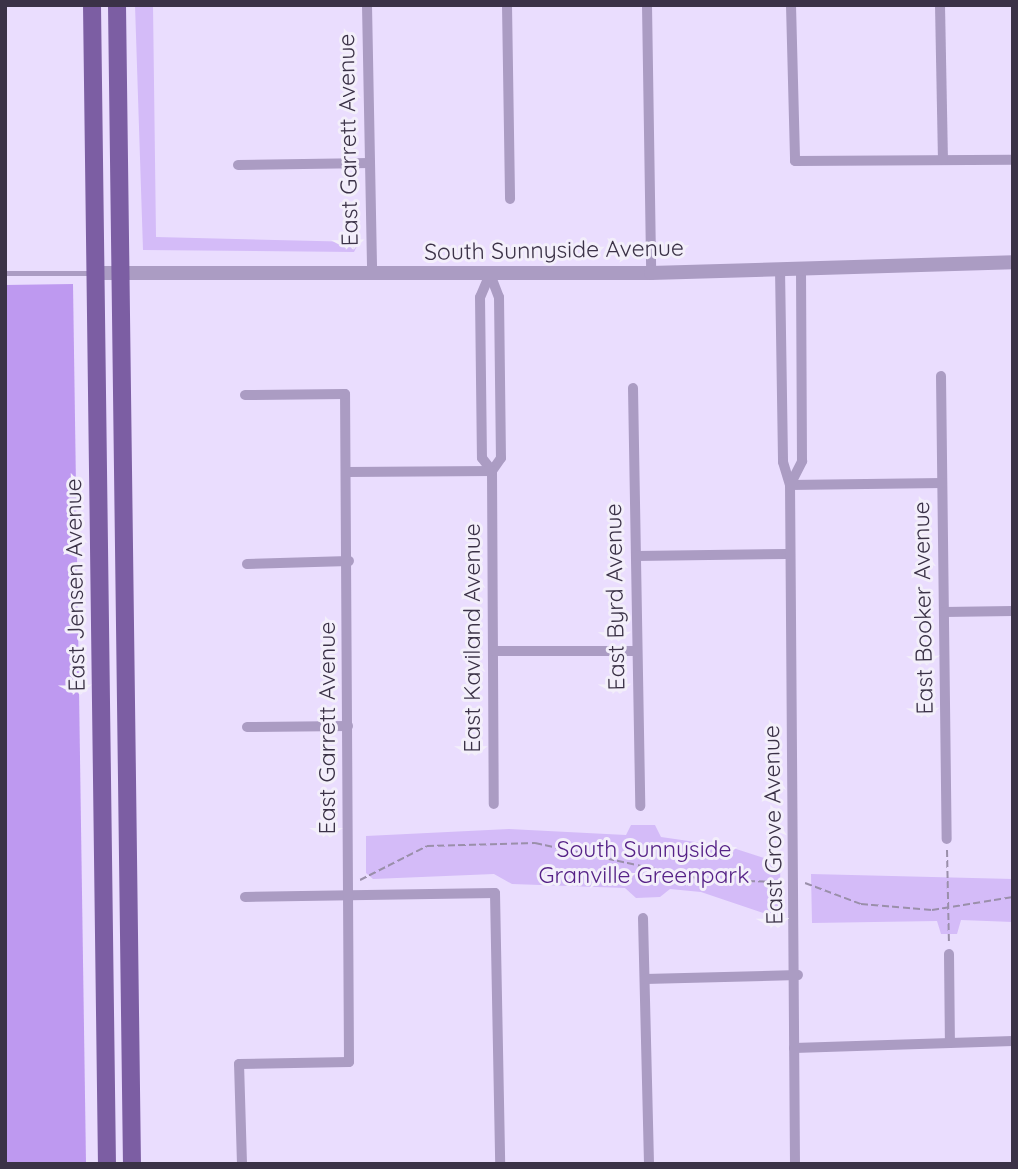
<!DOCTYPE html>
<html>
<head>
<meta charset="utf-8">
<style>
  body { margin:0 }
  #map { position:relative; width:1018px; height:1169px; overflow:hidden; background:#eaddfe; font-family:Quicksand,sans-serif }
  div>[style] { position:absolute }
  .green>* { inset:0; background:#d4bbf8 }
  .forest>* { inset:0; background:#be99f0 }
  .path>* { height:2px; margin-top:-1px; transform-origin:0; background:repeating-linear-gradient(90deg,#9a8faa 0 7px,transparent 0 10.5px) }
  .service>* { height:5px; margin:-2.5px; padding:0 2.5px; transform-origin:2.5px; border-radius:2.5px; background:#ab9cc3 }
  .minor>* { height:10px; margin:-5px; padding:0 5px; transform-origin:5px; border-radius:5px; background:#ab9cc3 }
  .tertiary>* { height:14px; margin:-7px; padding:0 7px; transform-origin:7px; border-radius:7px; background:#ab9cc3 }
  .primary>* { height:18px; margin:-9px; padding:0 9px; transform-origin:9px; border-radius:9px; background:#7c5ea3 }
  span { translate:-50% -50%; white-space:nowrap; text-align:center; line-height:1.15; -webkit-text-stroke:6px #f3effa; paint-order:stroke }
  .street-label { font-size:23px; color:#3b3247 }
  .park-label { font-size:23px; color:#562287 }
  .frame { position:absolute; inset:0; border:7px solid #3b3247; pointer-events:none }
</style>
</head>
<body>
<div id="map">
  <div class="green">
    <i style="clip-path:polygon(135px 5px,153px 5px,156px 237px,359px 242px,354px 252px,143px 250px)"></i>
    <i style="clip-path:polygon(631px 825px,655px 825px,661px 837px,730px 847px,780px 863px,781px 919px,701px 892px,670px 889px,660px 897px,636px 898px,625px 888px,512px 884px,494px 874px,373px 879px,366px 873px,366px 836px,509px 829px,626px 835px)"></i>
    <i style="clip-path:polygon(811px 874px,1013px 879px,1013px 922px,961px 920px,957px 934px,941px 934px,937px 921px,812px 923px)"></i>
  </div>
  <div class="forest">
    <i style="clip-path:polygon(73px 284px,86px 1164px,5px 1164px,5px 285px)"></i>
  </div>
  <div class="path">
    <i style="left:947px;top:850px;width:92px;rotate:88.8deg"></i>
    <i style="left:360px;top:880px;width:75px;rotate:-26.9deg"></i>
    <i style="left:427px;top:846px;width:108px;rotate:-1.6deg"></i>
    <i style="left:535px;top:843px;width:175px;rotate:12.2deg"></i>
    <i style="left:706px;top:880px;width:76px;rotate:1.5deg"></i>
    <i style="left:805px;top:883px;width:60px;rotate:20.6deg"></i>
    <i style="left:861px;top:904px;width:71px;rotate:4.8deg"></i>
    <i style="left:932px;top:910px;width:82px;rotate:-9.1deg"></i>
  </div>
  <div class="service">
    <i style="left:5px;top:273px;width:88px"></i>
  </div>
  <div class="minor">
    <i style="left:367px;top:5px;width:270px;rotate:88.9deg"></i>
    <i style="left:507px;top:5px;width:194px;rotate:89.1deg"></i>
    <i style="left:647px;top:5px;width:268px;rotate:89.1deg"></i>
    <i style="left:791px;top:5px;width:156px;rotate:88.5deg"></i>
    <i style="left:795px;top:161px;width:218px;rotate:-0.3deg"></i>
    <i style="left:940px;top:5px;width:155px;rotate:88.9deg"></i>
    <i style="left:238px;top:165px;width:132px;rotate:-0.9deg"></i>
    <i style="left:780px;top:269px;width:193px;rotate:89.1deg"></i>
    <i style="left:783px;top:462px;width:24px;rotate:73deg"></i>
    <i style="left:790px;top:485px;width:27px;rotate:-63deg"></i>
    <i style="left:802px;top:461px;width:193px;rotate:-90.3deg"></i>
    <i style="left:490px;top:274px;width:25px;rotate:69deg"></i>
    <i style="left:499px;top:297px;width:161px;rotate:89.3deg"></i>
    <i style="left:501px;top:458px;width:16px;rotate:125deg"></i>
    <i style="left:492px;top:471px;width:333px;rotate:89.7deg"></i>
    <i style="left:490px;top:274px;width:25px;rotate:113deg"></i>
    <i style="left:480px;top:297px;width:161px;rotate:89.3deg"></i>
    <i style="left:482px;top:458px;width:16px;rotate:52deg"></i>
    <i style="left:941px;top:376px;width:463px;rotate:89.3deg"></i>
    <i style="left:633px;top:388px;width:418px;rotate:89deg"></i>
    <i style="left:347px;top:472px;width:145px;rotate:-0.4deg"></i>
    <i style="left:636px;top:556px;width:151px;rotate:-0.8deg"></i>
    <i style="left:247px;top:564px;width:102px;rotate:-1.7deg"></i>
    <i style="left:944px;top:612px;width:69px;rotate:-0.8deg"></i>
    <i style="left:494px;top:651px;width:143px"></i>
    <i style="left:247px;top:727px;width:101px;rotate:-0.6deg"></i>
    <i style="left:245px;top:897px;width:250px;rotate:-0.9deg"></i>
    <i style="left:495px;top:893px;width:271px;rotate:88.9deg"></i>
    <i style="left:643px;top:918px;width:246px;rotate:88.6deg"></i>
    <i style="left:949px;top:954px;width:89px;rotate:89.4deg"></i>
    <i style="left:645px;top:979px;width:153px;rotate:-1.5deg"></i>
    <i style="left:794px;top:1048px;width:219px;rotate:-1.8deg"></i>
    <i style="left:242px;top:1164px;width:100px;rotate:-91.7deg"></i>
    <i style="left:239px;top:1064px;width:110px;rotate:-1deg"></i>
    <i style="left:349px;top:1062px;width:668px;rotate:-90.34deg"></i>
    <i style="left:345px;top:394px;width:100px;rotate:179.4deg"></i>
    <i style="left:795px;top:1164px;width:679px;rotate:-90.42deg"></i>
    <i style="left:790px;top:485px;width:152px;rotate:-0.8deg"></i>
  </div>
  <div class="tertiary">
    <i style="left:96px;top:273px;width:555px"></i>
    <i style="left:651px;top:273px;width:362px;rotate:-1.7deg"></i>
  </div>
  <div class="primary">
    <i style="left:92px;top:5px;width:1159px;rotate:89.26deg"></i>
    <i style="left:117px;top:5px;width:1159px;rotate:89.26deg"></i>
  </div>
  <div class="street-label">
    <span style="left:348px;top:140px;rotate:-91deg">East Garrett Avenue</span>
    <span style="left:554px;top:250px;rotate:-1deg">South Sunnyside Avenue</span>
    <span style="left:75px;top:585px;rotate:-91deg">East Jensen Avenue</span>
    <span style="left:615px;top:597px;rotate:-91deg">East Byrd Avenue</span>
    <span style="left:923px;top:608px;rotate:-91deg">East Booker Avenue</span>
    <span style="left:472px;top:638px;rotate:-90deg">East Kaviland Avenue</span>
    <span style="left:327px;top:728px;rotate:-90deg">East Garrett Avenue</span>
    <span style="left:773px;top:825px;rotate:-91deg">East Grove Avenue</span>
  </div>
  <div class="park-label">
    <span style="left:644px;top:862px">South Sunnyside<br>Granville Greenpark</span>
  </div>
  <div class="frame"></div>
</div>
</body>
</html>
